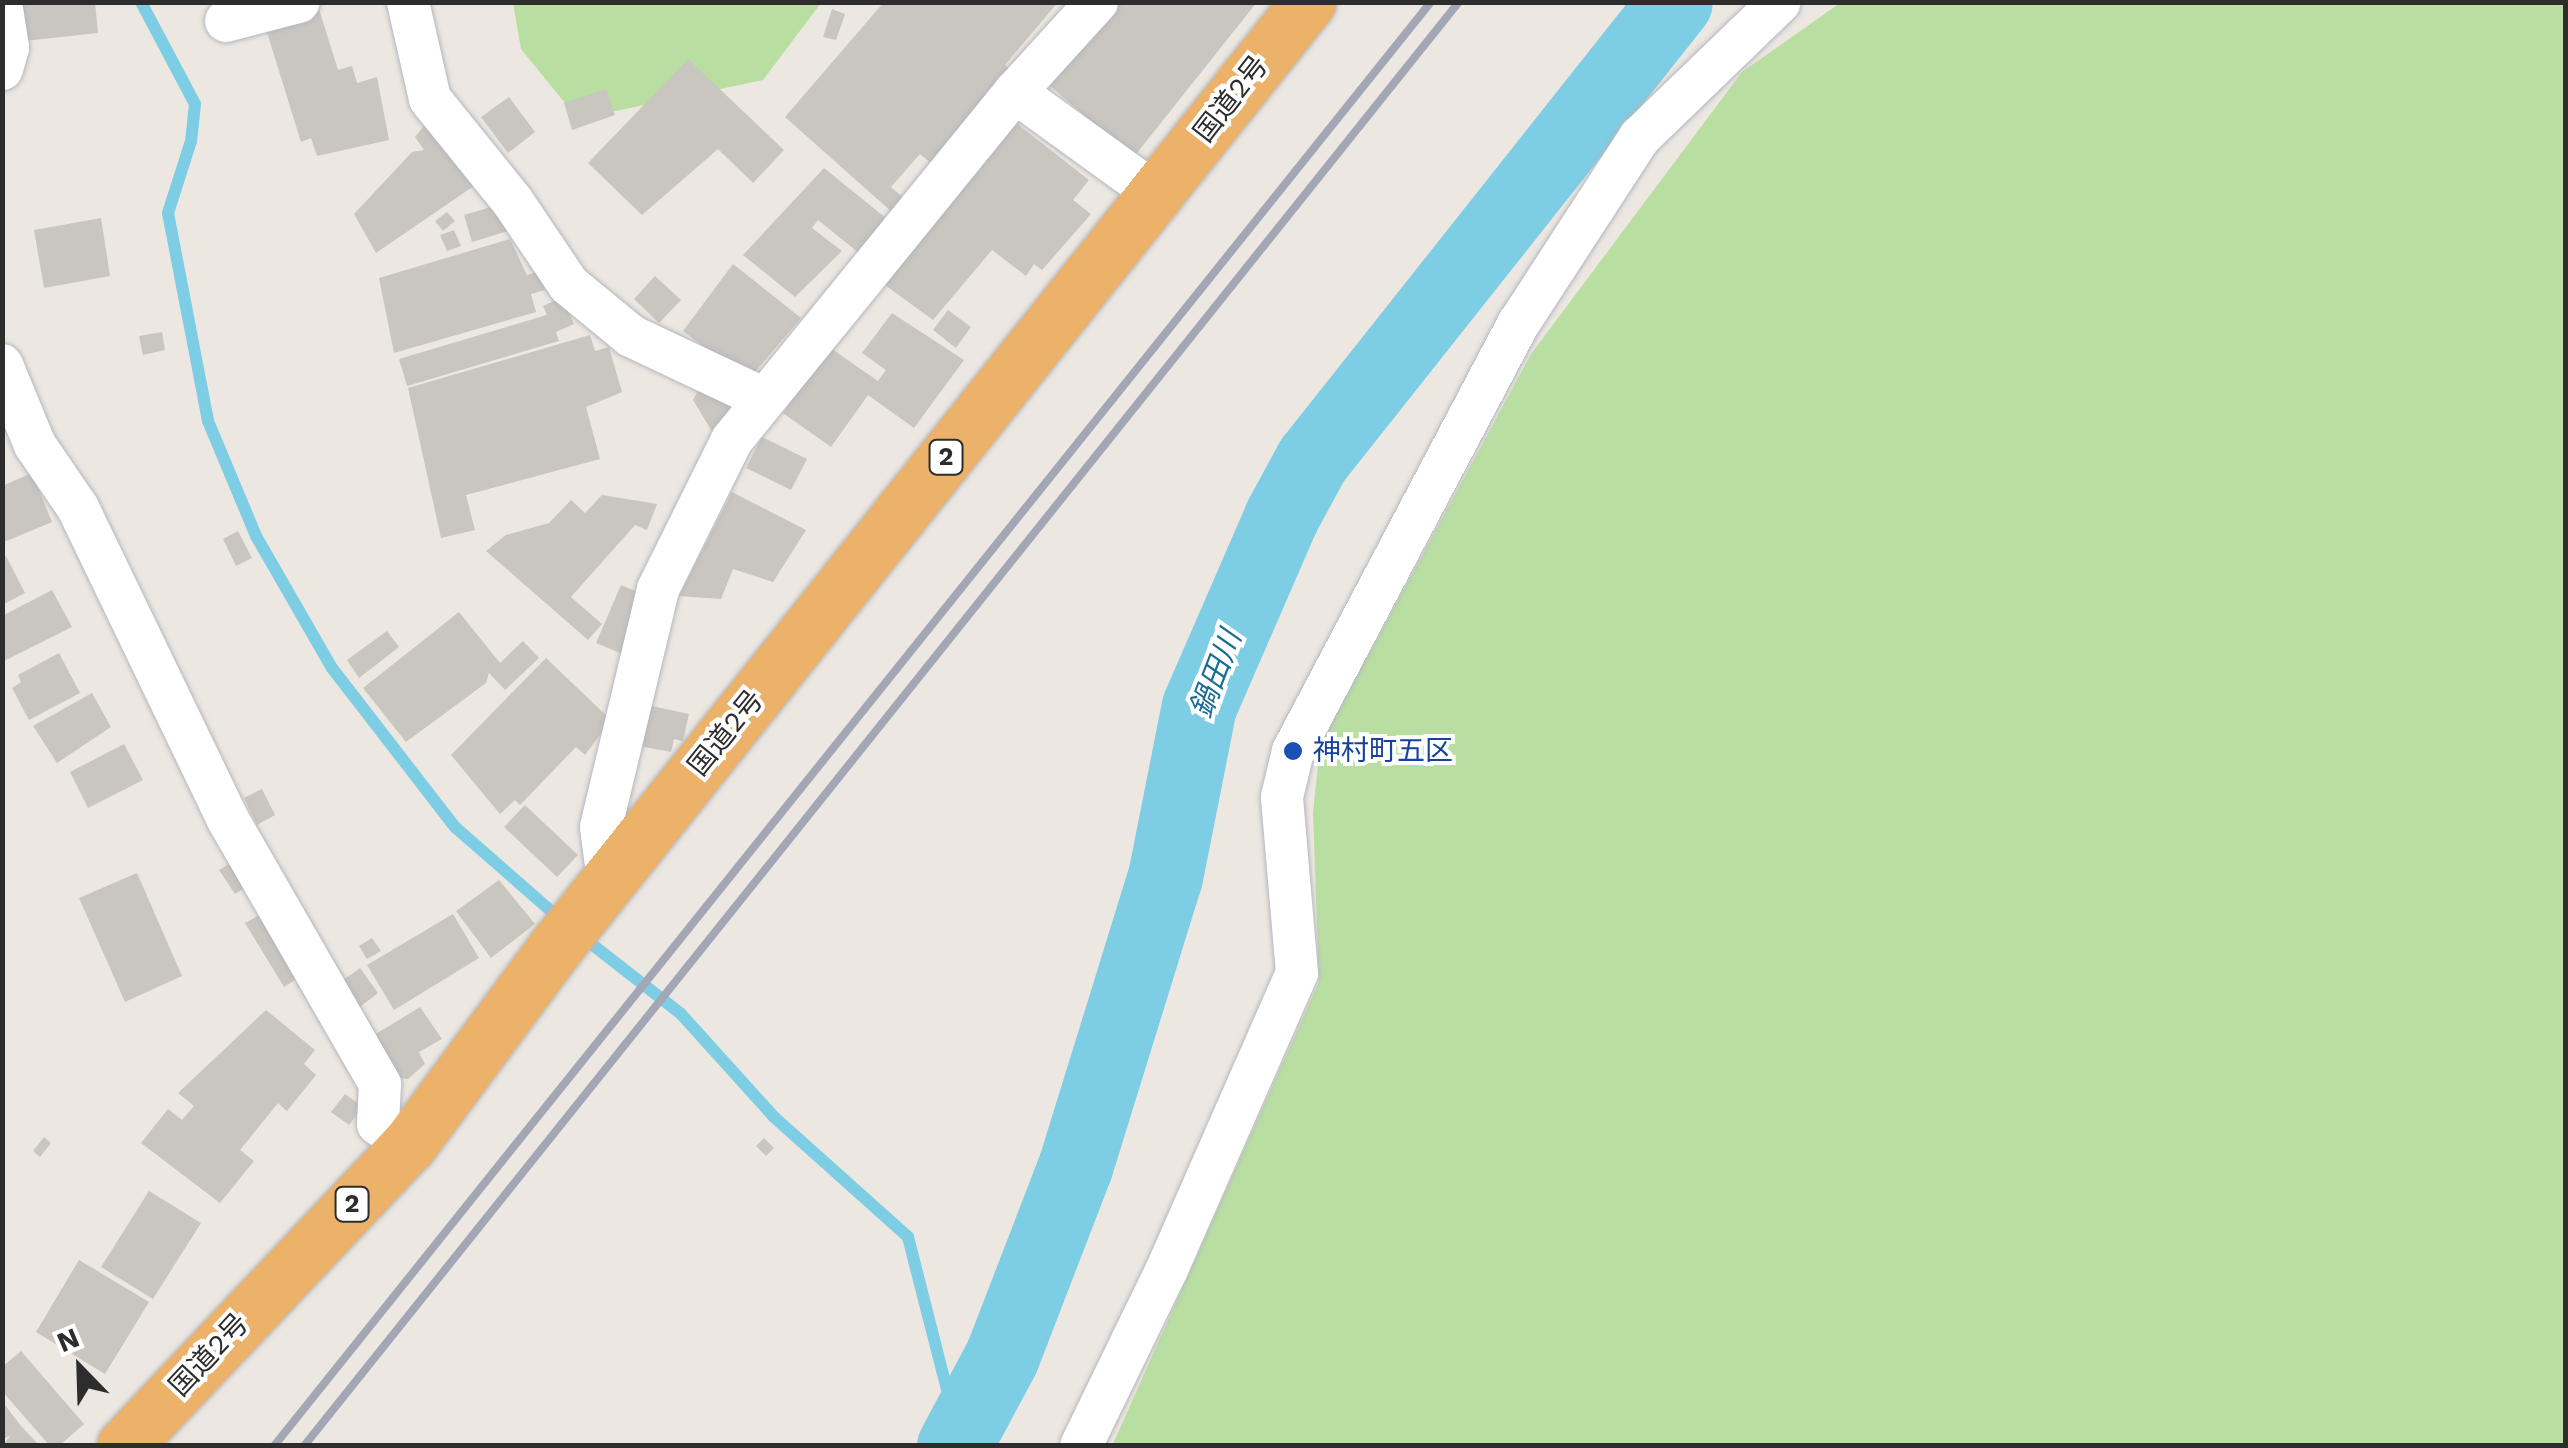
<!DOCTYPE html>
<html>
<head>
<meta charset="utf-8">
<style>
  body { margin:0 }
  #map { position:relative; width:2568px; height:1448px; overflow:hidden; background:#ede7e1; font-family:"Work Sans","Noto Sans JP",sans-serif }
  div>[style] { position:absolute }
  .green>* { inset:0; background:#b9dea2 }
  .stream>* { height:12px; margin:-6px; padding:0 6px; transform-origin:6px; border-radius:6px; background:#7dcde5 }
  .river>* { height:75px; margin:-37.5px; padding:0 37.5px; transform-origin:37.5px; border-radius:37.5px; background:#7dcde5 }
  .building>* { inset:0; background:#c9c5bf }
  .roads { filter:drop-shadow(0 0 2px #b4b7bf) drop-shadow(0 0 2px #b4b7bf) }
  .minor>* { height:42px; margin:-21px; padding:0 21px; transform-origin:21px; border-radius:21px; background:#fff }
  .trunk>* { height:55px; margin:-27.5px; padding:0 27.5px; transform-origin:27.5px; border-radius:27.5px; background:#ecb26a }
  .rail>* { height:8px; margin:-4px; padding:0 4px; transform-origin:4px; border-radius:4px; background:#a3a7b5 }
  .dots>* { width:28px; height:28px; translate:-50% -50%; box-sizing:border-box; border:5px solid #fff; border-radius:50% }
  span { translate:-50% -50%; white-space:nowrap; text-align:center; line-height:1.15; -webkit-text-stroke:8px #fff; paint-order:stroke }
  .shield-label span { padding:2px 8px; background:#fff; border:2px solid; border-radius:8px; -webkit-text-stroke-width:0 }
  .shield-label { font-size:25px; color:#2d2d2d; font-weight:700 }
  .street-label { font-size:28px; color:#2d2d2d }
  .transit-label { font-size:28px; color:#164399 }
  .left { translate:0 -50%; text-align:left }
  .water-label { font-size:30px; color:#196e94; font-style:italic }
  .frame { position:absolute; inset:0; border:5px solid #2d2d2d; pointer-events:none }
  .north { position:absolute; left:30px; top:1318px; width:100px; height:100px; -webkit-text-stroke:8px #fff; paint-order:stroke; rotate:337deg; font-size:28px; font-weight:700; line-height:40px; text-align:center; color:#2d2d2d }
  .north::after { content:''; display:block; margin:auto; width:35px; height:45px; background:#2d2d2d; clip-path:polygon(50% 0,100% 100%,50% 72%,0 100%) }
</style>
</head>
<body>
<div id="map">
  <div class="green">
    <i style="clip-path:polygon(513px 3px,821px 3px,763px 80px,578px 119px,521px 49px)"></i>
    <i style="clip-path:polygon(1840px 3px,2565px 3px,2565px 1445px,1112px 1446px,1319px 982px,1313px 813px,1320px 745px,1531px 354px,1742px 72px)"></i>
  </div>
  <div class="stream">
    <i style="left:141px;top:2px;width:115px;rotate:62.1deg"></i>
    <i style="left:195px;top:104px;width:37px;rotate:96deg"></i>
    <i style="left:191px;top:141px;width:76px;rotate:107.7deg"></i>
    <i style="left:168px;top:213px;width:212px;rotate:79.1deg"></i>
    <i style="left:208px;top:421px;width:125px;rotate:67.3deg"></i>
    <i style="left:256px;top:536px;width:152px;rotate:60.1deg"></i>
    <i style="left:332px;top:668px;width:201px;rotate:52.3deg"></i>
    <i style="left:455px;top:827px;width:140px;rotate:41.2deg"></i>
    <i style="left:580px;top:935px;width:128px;rotate:38deg"></i>
    <i style="left:681px;top:1014px;width:139px;rotate:47.9deg"></i>
    <i style="left:774px;top:1117px;width:180px;rotate:41.8deg"></i>
    <i style="left:908px;top:1237px;width:206px;rotate:75.7deg"></i>
  </div>
  <div class="river">
    <i style="left:954px;top:1446px;width:102px;rotate:-61.9deg"></i>
    <i style="left:1002px;top:1356px;width:203px;rotate:-68.9deg"></i>
    <i style="left:1075px;top:1167px;width:304px;rotate:-72.8deg"></i>
    <i style="left:1165px;top:877px;width:174px;rotate:-78.8deg"></i>
    <i style="left:1199px;top:706px;width:206px;rotate:-66.5deg"></i>
    <i style="left:1281px;top:517px;width:65px;rotate:-61.5deg"></i>
    <i style="left:1312px;top:460px;width:584px;rotate:-51.6deg"></i>
  </div>
  <div class="building">
    <i style="clip-path:polygon(20px 2px,95px 2px,98px 33px,24px 41px)"></i>
    <i style="clip-path:polygon(884px 2px,1058px 2px,1005px 65px,1014px 73px,933px 165px,920px 154px,891px 187px,905px 199px,893px 213px,785px 117px)"></i>
    <i style="clip-path:polygon(1113px 2px,1257px 2px,1133px 158px,1048px 84px)"></i>
    <i style="clip-path:polygon(319px 9px,338px 70px,352px 66px,357px 83px,377px 77px,389px 140px,317px 156px,311px 138px,301px 142px,265px 26px)"></i>
    <i style="clip-path:polygon(832px 9px,845px 14px,836px 40px,823px 37px)"></i>
    <i style="clip-path:polygon(688px 59px,784px 150px,753px 183px,718px 149px,642px 215px,588px 163px)"></i>
    <i style="clip-path:polygon(606px 89px,615px 115px,572px 130px,564px 103px)"></i>
    <i style="clip-path:polygon(509px 97px,535px 132px,508px 153px,481px 117px)"></i>
    <i style="clip-path:polygon(434px 113px,484px 179px,376px 253px,354px 214px,412px 152px,424px 150px,415px 137px)"></i>
    <i style="clip-path:polygon(1011px 119px,1089px 180px,1073px 200px,1091px 214px,1042px 270px,1034px 264px,1026px 276px,992px 250px,933px 320px,878px 280px)"></i>
    <i style="clip-path:polygon(824px 168px,887px 219px,859px 253px,818px 220px,812px 228px,842px 251px,795px 297px,743px 255px)"></i>
    <i style="clip-path:polygon(501px 204px,508px 231px,472px 242px,464px 215px)"></i>
    <i style="clip-path:polygon(447px 212px,455px 221px,443px 231px,435px 221px)"></i>
    <i style="clip-path:polygon(101px 218px,110px 276px,44px 288px,34px 230px)"></i>
    <i style="clip-path:polygon(454px 230px,461px 246px,447px 251px,440px 235px)"></i>
    <i style="clip-path:polygon(510px 239px,527px 275px,539px 271px,545px 290px,531px 294px,536px 312px,394px 353px,379px 278px)"></i>
    <i style="clip-path:polygon(733px 264px,801px 318px,748px 380px,683px 331px)"></i>
    <i style="clip-path:polygon(655px 276px,681px 300px,659px 323px,634px 299px)"></i>
    <i style="clip-path:polygon(563px 297px,574px 324px,556px 332px,559px 341px,407px 386px,399px 359px,547px 315px,543px 306px)"></i>
    <i style="clip-path:polygon(948px 310px,971px 327px,956px 348px,933px 330px)"></i>
    <i style="clip-path:polygon(892px 313px,964px 360px,914px 428px,868px 395px,831px 447px,783px 413px,829px 347px,878px 381px,886px 370px,862px 353px)"></i>
    <i style="clip-path:polygon(162px 332px,165px 350px,143px 355px,139px 336px)"></i>
    <i style="clip-path:polygon(590px 335px,595px 351px,609px 347px,622px 392px,586px 407px,600px 459px,466px 495px,475px 530px,441px 538px,408px 388px)"></i>
    <i style="clip-path:polygon(701px 385px,733px 402px,717px 440px,693px 400px)"></i>
    <i style="clip-path:polygon(762px 437px,807px 459px,791px 490px,746px 468px)"></i>
    <i style="clip-path:polygon(32px 473px,52px 522px,2px 543px,2px 486px)"></i>
    <i style="clip-path:polygon(732px 492px,806px 530px,773px 582px,733px 569px,721px 599px,679px 596px)"></i>
    <i style="clip-path:polygon(602px 495px,657px 504px,647px 530px,635px 525px,571px 597px,602px 624px,588px 640px,486px 551px,506px 535px,549px 523px,571px 500px,585px 513px)"></i>
    <i style="clip-path:polygon(238px 531px,252px 558px,236px 566px,223px 539px)"></i>
    <i style="clip-path:polygon(6px 556px,25px 593px,2px 605px,2px 558px)"></i>
    <i style="clip-path:polygon(621px 585px,647px 596px,625px 655px,596px 643px)"></i>
    <i style="clip-path:polygon(52px 590px,72px 627px,2px 662px,2px 616px)"></i>
    <i style="clip-path:polygon(459px 612px,500px 663px,523px 641px,539px 658px,505px 690px,489px 673px,486px 683px,406px 742px,363px 688px)"></i>
    <i style="clip-path:polygon(387px 631px,399px 647px,359px 678px,347px 660px)"></i>
    <i style="clip-path:polygon(59px 653px,80px 693px,29px 720px,12px 688px,21px 682px,18px 675px)"></i>
    <i style="clip-path:polygon(546px 658px,611px 720px,585px 755px,576px 747px,520px 805px,515px 800px,500px 814px,451px 755px)"></i>
    <i style="clip-path:polygon(92px 693px,111px 727px,57px 763px,33px 726px)"></i>
    <i style="clip-path:polygon(647px 705px,689px 714px,683px 741px,674px 739px,671px 752px,639px 746px)"></i>
    <i style="clip-path:polygon(124px 744px,143px 780px,88px 808px,70px 772px)"></i>
    <i style="clip-path:polygon(262px 789px,275px 815px,257px 825px,244px 798px)"></i>
    <i style="clip-path:polygon(525px 805px,578px 855px,557px 877px,504px 827px)"></i>
    <i style="clip-path:polygon(233px 862px,248px 886px,235px 894px,219px 870px)"></i>
    <i style="clip-path:polygon(137px 873px,182px 976px,125px 1002px,79px 898px)"></i>
    <i style="clip-path:polygon(499px 880px,535px 924px,491px 958px,456px 911px)"></i>
    <i style="clip-path:polygon(265px 912px,301px 976px,284px 987px,245px 923px)"></i>
    <i style="clip-path:polygon(453px 914px,479px 958px,394px 1010px,367px 965px)"></i>
    <i style="clip-path:polygon(372px 938px,381px 951px,367px 959px,359px 946px)"></i>
    <i style="clip-path:polygon(360px 968px,378px 993px,357px 1009px,339px 983px)"></i>
    <i style="clip-path:polygon(420px 1007px,442px 1039px,419px 1052px,425px 1064px,408px 1079px,394px 1077px,371px 1037px)"></i>
    <i style="clip-path:polygon(266px 1010px,315px 1050px,304px 1064px,316px 1075px,287px 1111px,278px 1103px,240px 1150px,254px 1161px,220px 1203px,141px 1143px,168px 1109px,182px 1120px,194px 1106px,178px 1093px)"></i>
    <i style="clip-path:polygon(345px 1094px,363px 1107px,349px 1125px,331px 1112px)"></i>
    <i style="clip-path:polygon(44px 1137px,51px 1143px,40px 1157px,33px 1151px)"></i>
    <i style="clip-path:polygon(764px 1138px,774px 1148px,766px 1156px,756px 1146px)"></i>
    <i style="clip-path:polygon(149px 1191px,201px 1223px,153px 1299px,101px 1267px)"></i>
    <i style="clip-path:polygon(79px 1260px,149px 1302px,105px 1374px,36px 1332px)"></i>
    <i style="clip-path:polygon(21px 1351px,84px 1424px,59px 1446px,50px 1446px,2px 1391px,2px 1367px)"></i>
    <i style="clip-path:polygon(2px 1401px,21px 1426px,40px 1446px,2px 1446px,11px 1435px,2px 1440px)"></i>
  </div>
  <div class="roads">
    <div class="minor">
      <i style="left:408px;top:2px;width:99px;rotate:77.2deg"></i>
      <i style="left:430px;top:99px;width:132px;rotate:51.1deg"></i>
      <i style="left:513px;top:202px;width:100px;rotate:56deg"></i>
      <i style="left:569px;top:285px;width:80px;rotate:39.4deg"></i>
      <i style="left:631px;top:336px;width:147px;rotate:25.3deg"></i>
      <i style="left:2px;top:9px;width:39px;rotate:81deg"></i>
      <i style="left:8px;top:48px;width:22px;rotate:106deg"></i>
      <i style="left:226px;top:21px;width:75px;rotate:-14.6deg"></i>
      <i style="left:1015px;top:92px;width:174px;rotate:35.9deg"></i>
      <i style="left:2px;top:365px;width:87px;rotate:67.6deg"></i>
      <i style="left:35px;top:445px;width:76px;rotate:55.7deg"></i>
      <i style="left:78px;top:508px;width:344px;rotate:64.3deg"></i>
      <i style="left:227px;top:818px;width:307px;rotate:60.1deg"></i>
      <i style="left:380px;top:1084px;width:40px;rotate:92.9deg"></i>
      <i style="left:378px;top:1124px;width:37px;rotate:34deg"></i>
      <i style="left:608px;top:881px;width:54px;rotate:-97.4deg"></i>
      <i style="left:601px;top:827px;width:245px;rotate:-76.5deg"></i>
      <i style="left:658px;top:589px;width:166px;rotate:-63.6deg"></i>
      <i style="left:732px;top:440px;width:449px;rotate:-50.9deg"></i>
      <i style="left:1015px;top:92px;width:122px;rotate:-47.7deg"></i>
      <i style="left:1081px;top:1446px;width:197px;rotate:-64.1deg"></i>
      <i style="left:1167px;top:1269px;width:323px;rotate:-66.3deg"></i>
      <i style="left:1297px;top:973px;width:177px;rotate:-94.9deg"></i>
      <i style="left:1282px;top:797px;width:47px;rotate:-76.6deg"></i>
      <i style="left:1293px;top:751px;width:484px;rotate:-62.2deg"></i>
      <i style="left:1519px;top:323px;width:222px;rotate:-57deg"></i>
      <i style="left:1640px;top:137px;width:194px;rotate:-44deg"></i>
    </div>
    <div class="trunk">
      <i style="left:124px;top:1446px;width:415px;rotate:-46.6deg"></i>
      <i style="left:409px;top:1145px;width:250px;rotate:-53.5deg"></i>
      <i style="left:558px;top:944px;width:1204px;rotate:-51.47deg"></i>
    </div>
  </div>
  <div class="rail">
    <i style="left:274px;top:1446px;width:1850px;rotate:-51.3deg"></i>
    <i style="left:304px;top:1446px;width:1849px;rotate:-51.35deg"></i>
  </div>
  <div class="dots">
    <i style="left:1293px;top:751px;background:#1a4fb4"></i>
  </div>
  <div class="shield-label">
    <span style="left:946px;top:457px">2</span>
    <span style="left:352px;top:1204px">2</span>
  </div>
  <div class="street-label">
    <span style="left:1231px;top:99px;rotate:-52deg">国道2号</span>
    <span style="left:726px;top:733px;rotate:-51deg">国道2号</span>
    <span style="left:209px;top:1355px;rotate:-47deg">国道2号</span>
  </div>
  <div class="transit-label">
    <span class="left" style="left:1313px;top:751px">神村町五区</span>
  </div>
  <div class="water-label">
    <span style="left:1216px;top:674px;rotate:-69deg">鍋田川</span>
  </div>
  <div class="frame"></div>
  <div class="north">N</div>
</div>
</body>
</html>
